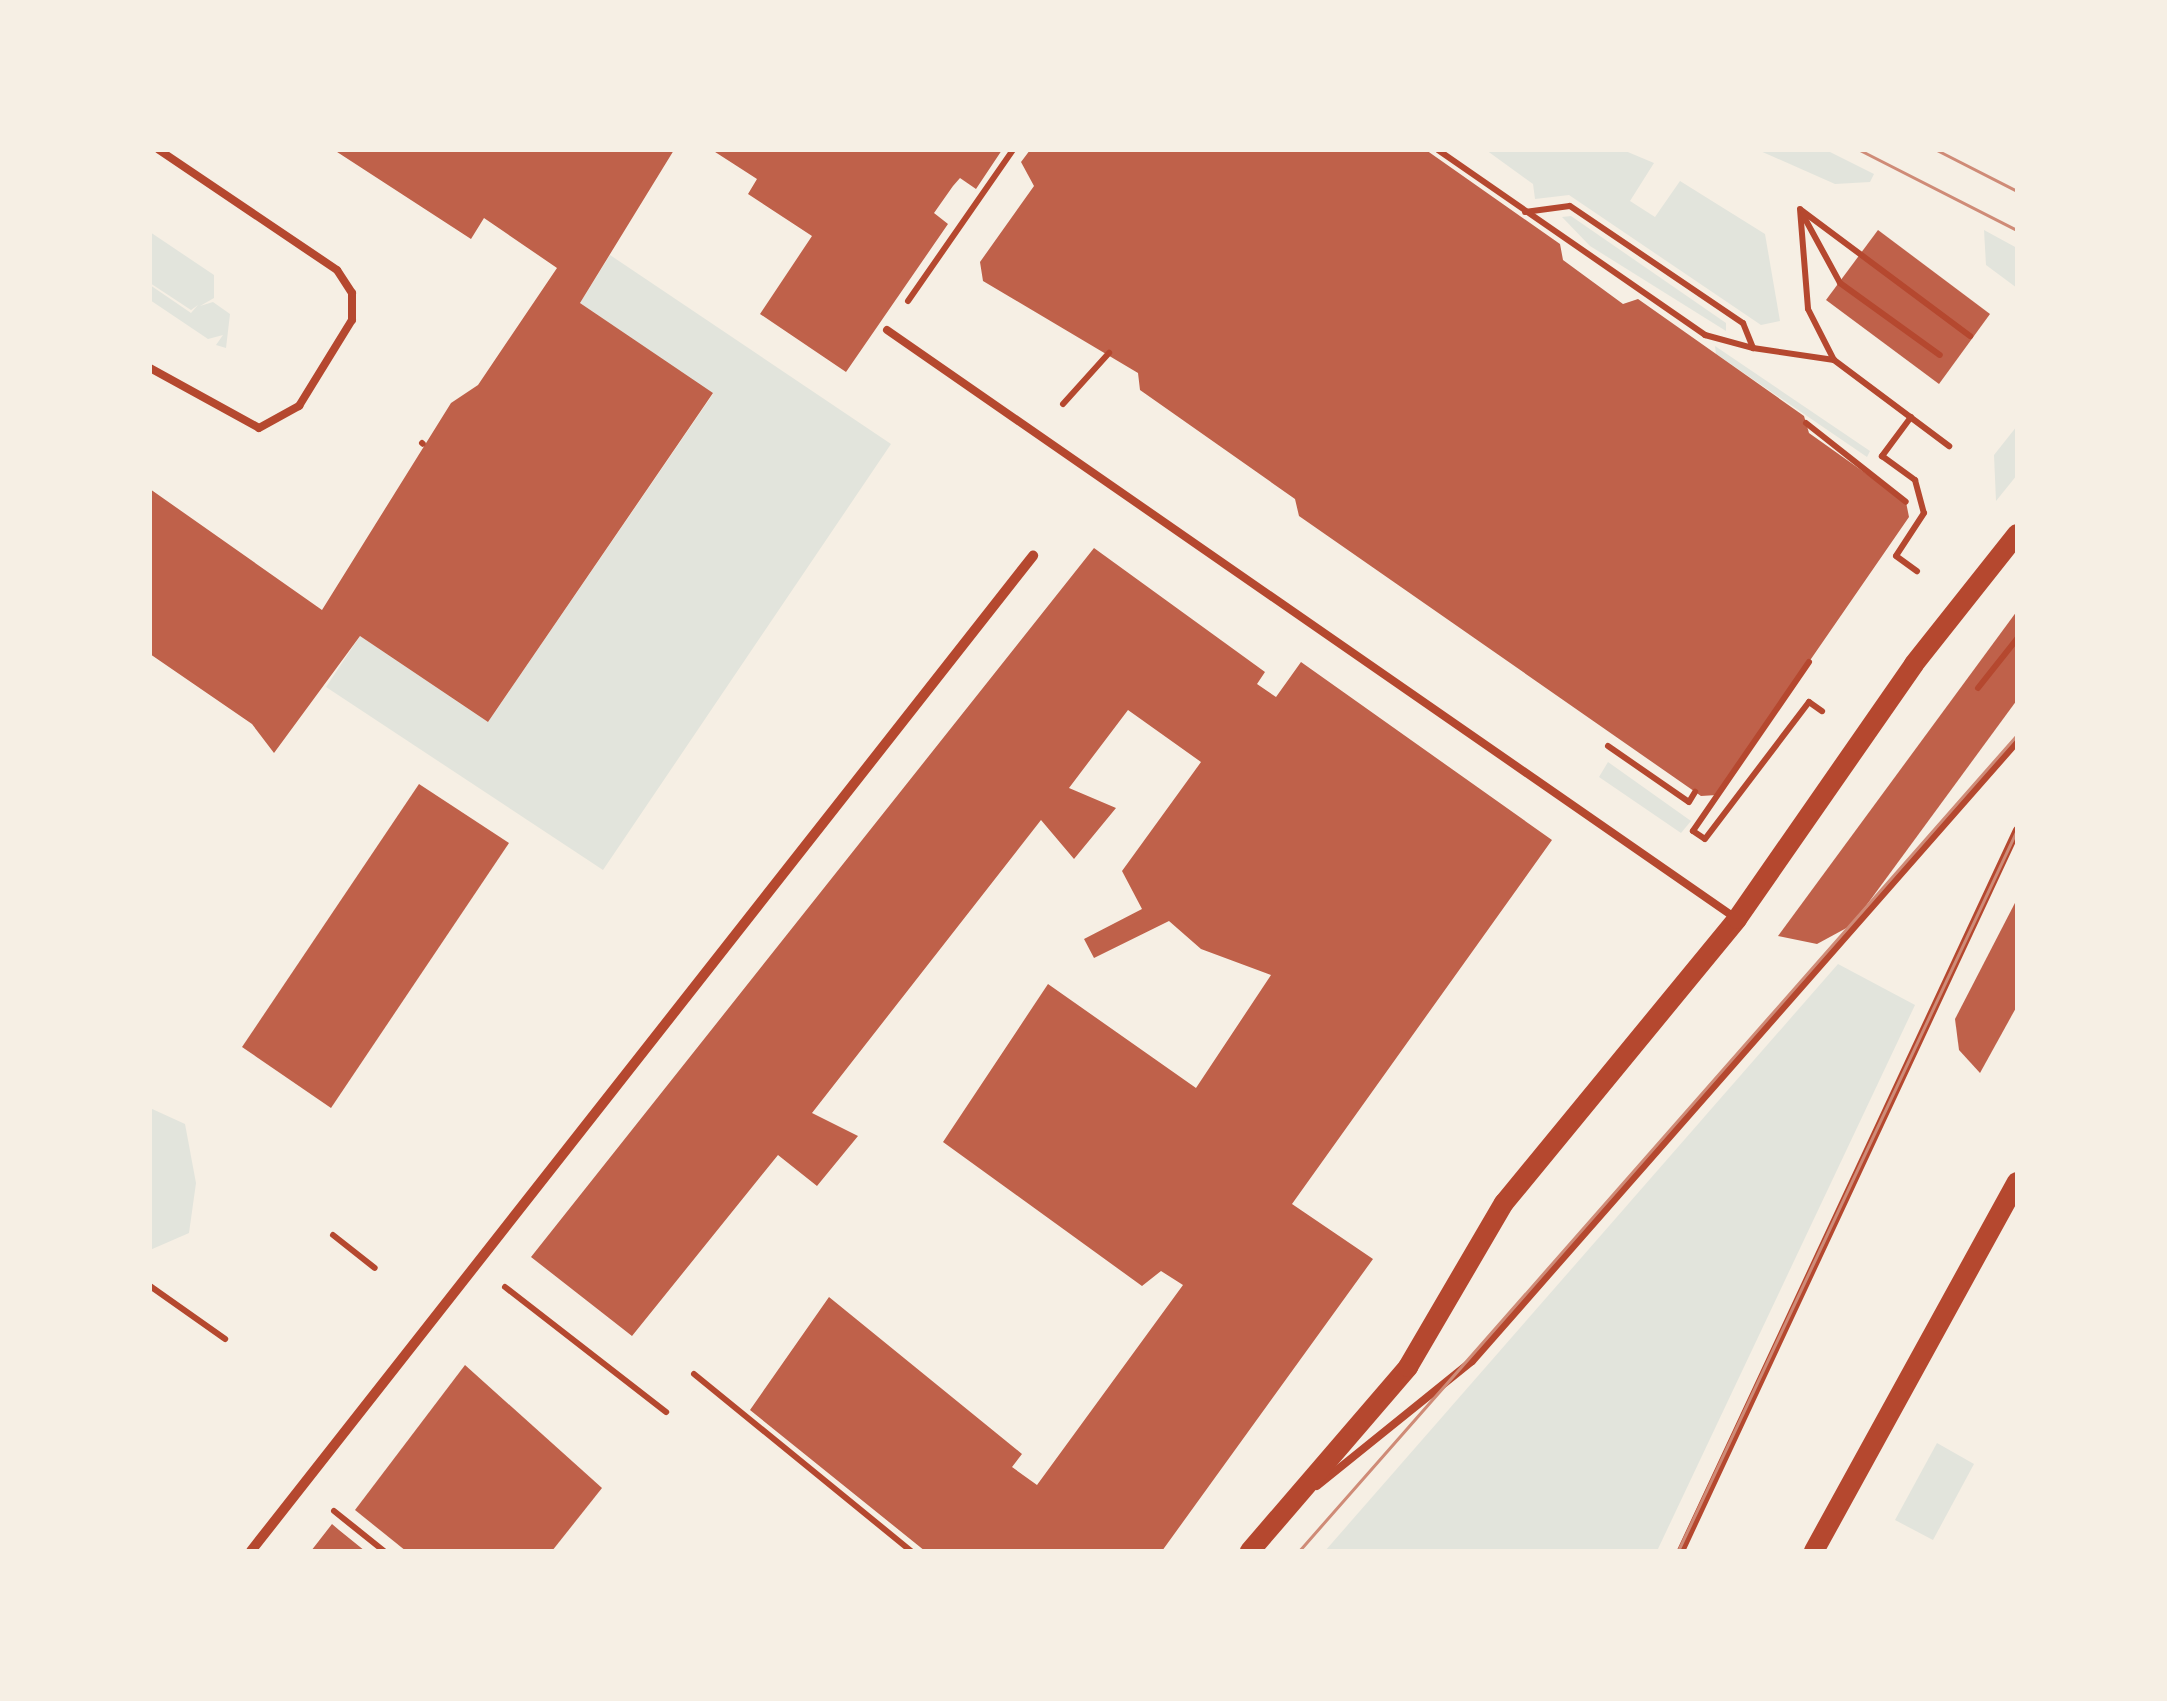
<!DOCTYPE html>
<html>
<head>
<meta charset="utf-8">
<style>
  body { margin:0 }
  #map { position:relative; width:2167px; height:1701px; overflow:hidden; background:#f6efe4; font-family:"Fira Sans",sans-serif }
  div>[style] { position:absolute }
  .green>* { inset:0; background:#e2e4dc }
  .building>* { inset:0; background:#bf614a }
  .path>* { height:6px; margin:-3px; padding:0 3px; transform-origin:3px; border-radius:3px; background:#b5482f }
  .service>* { height:8px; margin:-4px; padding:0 4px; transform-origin:4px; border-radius:4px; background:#b5482f }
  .minor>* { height:10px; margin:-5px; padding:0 5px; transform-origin:5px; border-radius:5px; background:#b5482f }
  .secondary>* { height:20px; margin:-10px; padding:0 10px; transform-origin:10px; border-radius:10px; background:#b5482f }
  .tram>* { height:2.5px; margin:-1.25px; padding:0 1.25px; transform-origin:1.25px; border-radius:1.25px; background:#cf8b77 }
  span { translate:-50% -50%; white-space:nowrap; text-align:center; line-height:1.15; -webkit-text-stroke:9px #f6efe4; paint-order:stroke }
  .frame { position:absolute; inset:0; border:152px solid #f6efe4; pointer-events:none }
</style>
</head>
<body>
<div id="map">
  <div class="green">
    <i style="clip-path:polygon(1486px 150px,1623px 150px,1654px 163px,1630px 201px,1655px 217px,1680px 181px,1765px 234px,1780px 321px,1761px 325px,1569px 195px,1535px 199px,1533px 184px)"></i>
    <i style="clip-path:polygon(1758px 150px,1826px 150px,1874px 174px,1870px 182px,1835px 184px)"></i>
    <i style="clip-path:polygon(1571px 216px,1726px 323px,1726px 331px,1590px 246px,1562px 217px)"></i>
    <i style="clip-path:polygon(1984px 230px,2017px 248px,2017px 288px,1986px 265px)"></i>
    <i style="clip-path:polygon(150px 232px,214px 275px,214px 298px,200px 306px,213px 302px,230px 314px,226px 348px,216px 345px,223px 335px,208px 339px,150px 300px,150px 285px,191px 313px,198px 305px,191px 310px,150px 283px)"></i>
    <i style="clip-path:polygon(610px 255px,891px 444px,603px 870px,326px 687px,360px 636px,488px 722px,713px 394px,580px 303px)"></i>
    <i style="clip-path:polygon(1715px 346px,1870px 451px,1867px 457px,1716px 354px)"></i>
    <i style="clip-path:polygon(2017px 426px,2017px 475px,1996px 501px,1994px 455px)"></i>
    <i style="clip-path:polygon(1608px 762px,1691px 821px,1681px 833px,1599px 777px)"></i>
    <i style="clip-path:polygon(1838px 964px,1915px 1005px,1657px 1551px,1325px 1551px)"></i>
    <i style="clip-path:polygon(150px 1108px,185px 1124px,196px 1183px,189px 1233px,150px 1250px)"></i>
    <i style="clip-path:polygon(1937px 1443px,1974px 1464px,1933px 1540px,1895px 1520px)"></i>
  </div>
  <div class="building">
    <i style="clip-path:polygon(334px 150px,674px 150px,580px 303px,713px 393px,488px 722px,360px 636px,274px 753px,252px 724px,150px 654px,150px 489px,322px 610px,451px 403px,478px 385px,557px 268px,484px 218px,471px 239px)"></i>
    <i style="clip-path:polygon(712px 150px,1002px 150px,976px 189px,960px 178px,953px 186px,934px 213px,948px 224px,846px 372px,760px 314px,812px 236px,748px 194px,757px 179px)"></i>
    <i style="clip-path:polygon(1030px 150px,1426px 150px,1560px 244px,1563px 260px,1623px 304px,1638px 299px,1804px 416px,1809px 433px,1906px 502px,1909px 517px,1717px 795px,1701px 796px,1299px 516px,1295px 499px,1140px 390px,1138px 373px,983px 281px,980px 262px,1034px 186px,1021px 162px)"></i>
    <i style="clip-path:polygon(1878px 230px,1990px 314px,1939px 384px,1826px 300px)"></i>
    <i style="clip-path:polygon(1094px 548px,1265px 672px,1257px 684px,1276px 697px,1301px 662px,1552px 840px,1292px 1204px,1373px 1259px,1162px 1551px,925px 1551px,750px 1410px,829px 1297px,1022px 1454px,1012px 1467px,1037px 1485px,1183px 1285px,1161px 1271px,1142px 1286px,943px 1142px,1048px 984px,1196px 1088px,1271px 975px,1201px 949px,1169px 921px,1094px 958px,1084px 939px,1142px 909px,1122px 871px,1201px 762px,1128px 710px,1069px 788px,1116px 808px,1074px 859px,1041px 820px,812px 1113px,858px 1136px,817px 1186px,778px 1155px,632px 1336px,531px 1257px)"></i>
    <i style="clip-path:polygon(2017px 611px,2017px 700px,1852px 925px,1817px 944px,1778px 936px)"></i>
    <i style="clip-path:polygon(419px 784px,509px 843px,331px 1108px,242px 1047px)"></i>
    <i style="clip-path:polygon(2017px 899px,2017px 1006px,1980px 1073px,1959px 1050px,1955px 1019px)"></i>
    <i style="clip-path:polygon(465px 1365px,602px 1488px,552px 1551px,406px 1551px,355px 1510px)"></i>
    <i style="clip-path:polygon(332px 1524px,339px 1530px,365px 1551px,311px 1551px)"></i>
  </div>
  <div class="path">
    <i style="left:1438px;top:150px;width:325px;rotate:34.7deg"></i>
    <i style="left:1705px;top:335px;width:50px;rotate:15.2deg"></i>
    <i style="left:1800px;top:209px;width:100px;rotate:85.4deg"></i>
    <i style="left:1808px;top:309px;width:57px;rotate:63deg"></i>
    <i style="left:1834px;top:360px;width:144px;rotate:36.8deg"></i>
    <i style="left:1801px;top:210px;width:211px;rotate:36.7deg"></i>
    <i style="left:1525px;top:212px;width:45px;rotate:-7.6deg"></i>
    <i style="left:1570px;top:206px;width:209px;rotate:34.1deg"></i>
    <i style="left:1743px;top:323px;width:27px;rotate:68deg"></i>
    <i style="left:1753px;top:348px;width:82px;rotate:8.4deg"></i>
    <i style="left:1803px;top:215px;width:77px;rotate:61.4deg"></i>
    <i style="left:1840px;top:283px;width:123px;rotate:35.8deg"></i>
    <i style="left:908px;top:301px;width:184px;rotate:-55.2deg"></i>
    <i style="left:1063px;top:404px;width:69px;rotate:-48deg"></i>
    <i style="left:1911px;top:417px;width:49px;rotate:126.6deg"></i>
    <i style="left:1882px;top:456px;width:41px;rotate:36deg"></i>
    <i style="left:1915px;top:480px;width:34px;rotate:75deg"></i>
    <i style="left:1924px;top:513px;width:51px;rotate:123.1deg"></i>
    <i style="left:1896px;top:556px;width:26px;rotate:36deg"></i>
    <i style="left:1806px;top:423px;width:127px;rotate:38.3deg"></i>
    <i style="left:422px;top:443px;width:1px;rotate:45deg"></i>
    <i style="left:1809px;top:662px;width:205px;rotate:124.5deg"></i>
    <i style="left:1693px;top:831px;width:14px;rotate:34deg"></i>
    <i style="left:1705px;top:839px;width:172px;rotate:-52.8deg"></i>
    <i style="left:1809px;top:702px;width:16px;rotate:35deg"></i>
    <i style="left:1978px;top:688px;width:63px;rotate:-51.5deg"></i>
    <i style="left:1608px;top:746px;width:98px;rotate:34.7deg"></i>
    <i style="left:1689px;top:802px;width:12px;rotate:-59deg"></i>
    <i style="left:333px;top:1235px;width:53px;rotate:38.2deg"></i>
    <i style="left:150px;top:1286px;width:92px;rotate:35.2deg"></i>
    <i style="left:505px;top:1287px;width:204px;rotate:37.8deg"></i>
    <i style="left:694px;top:1374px;width:280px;rotate:39.2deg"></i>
    <i style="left:334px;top:1511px;width:64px;rotate:38.7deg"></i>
  </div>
  <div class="service">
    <i style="left:887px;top:330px;width:1034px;rotate:34.72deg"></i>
    <i style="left:150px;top:368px;width:124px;rotate:28.8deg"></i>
    <i style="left:259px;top:428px;width:46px;rotate:-28.8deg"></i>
    <i style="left:299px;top:406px;width:101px;rotate:-58.4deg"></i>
    <i style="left:352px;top:320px;width:27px;rotate:-90deg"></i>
    <i style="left:352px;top:293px;width:27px;rotate:-123deg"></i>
    <i style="left:337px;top:270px;width:215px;rotate:-146deg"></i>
    <i style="left:1317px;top:1486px;width:199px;rotate:-38.9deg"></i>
    <i style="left:1472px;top:1361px;width:825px;rotate:-48.68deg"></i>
    <i style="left:1681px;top:1551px;width:795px;rotate:-65.01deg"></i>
  </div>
  <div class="minor">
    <i style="left:251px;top:1551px;width:1266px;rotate:-51.84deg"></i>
  </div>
  <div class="secondary">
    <i style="left:1250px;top:1551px;width:243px;rotate:-49.3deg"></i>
    <i style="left:1408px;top:1367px;width:190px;rotate:-59.7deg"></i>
    <i style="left:1504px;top:1203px;width:367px;rotate:-50.6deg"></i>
    <i style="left:1737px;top:919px;width:310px;rotate:-55.2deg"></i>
    <i style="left:1914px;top:664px;width:166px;rotate:-51.6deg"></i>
    <i style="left:1814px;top:1551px;width:421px;rotate:-61.2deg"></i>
  </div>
  <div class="tram">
    <i style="left:1860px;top:150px;width:176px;rotate:27deg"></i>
    <i style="left:1937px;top:150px;width:90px;rotate:27.1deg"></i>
    <i style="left:1299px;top:1551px;width:1087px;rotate:-48.66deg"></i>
    <i style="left:1678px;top:1551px;width:797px;rotate:-64.82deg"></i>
  </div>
  <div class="frame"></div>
</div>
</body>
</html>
